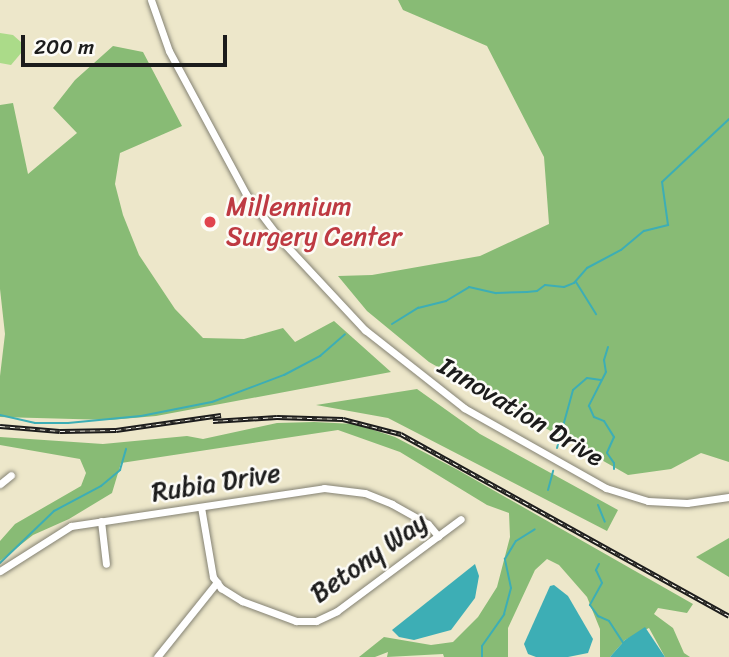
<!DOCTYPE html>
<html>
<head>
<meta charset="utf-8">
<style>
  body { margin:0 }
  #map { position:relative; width:729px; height:657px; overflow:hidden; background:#ede7ca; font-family:Sriracha,sans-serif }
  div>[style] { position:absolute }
  .green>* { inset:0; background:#abdb89 }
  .forest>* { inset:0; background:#88bb75 }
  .water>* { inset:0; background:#3daeb5 }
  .stream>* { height:2px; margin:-1px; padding:0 1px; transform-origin:1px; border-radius:1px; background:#3daeb5 }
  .roads { filter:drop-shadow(0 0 2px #848273) drop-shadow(0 0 2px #848273) }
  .minor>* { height:7px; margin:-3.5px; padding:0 3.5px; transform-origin:3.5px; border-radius:3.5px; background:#fff }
  .rail>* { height:4.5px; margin-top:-2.25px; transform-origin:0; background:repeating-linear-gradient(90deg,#fdfcf7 0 5px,#1c1c1c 0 10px); box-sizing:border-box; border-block:2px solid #1c1c1c }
  .dots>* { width:19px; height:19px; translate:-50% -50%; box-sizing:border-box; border:4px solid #fdfcf7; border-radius:50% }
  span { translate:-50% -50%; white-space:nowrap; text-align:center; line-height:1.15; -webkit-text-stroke:5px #fdfcf7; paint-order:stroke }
  .health-label { font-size:26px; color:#be3a42 }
  .left { translate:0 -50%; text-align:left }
  .street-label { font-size:26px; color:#1c1c1c }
  .scale { position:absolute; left:21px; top:35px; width:206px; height:32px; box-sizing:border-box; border:4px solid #1c1c1c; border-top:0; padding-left:9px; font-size:21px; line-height:24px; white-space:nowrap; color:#1c1c1c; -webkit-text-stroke:5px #fdfcf7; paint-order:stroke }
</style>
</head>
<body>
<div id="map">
  <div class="green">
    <i style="clip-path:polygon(0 33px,13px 35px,22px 43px,22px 52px,11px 65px,0 63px)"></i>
  </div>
  <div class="forest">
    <i style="clip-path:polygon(398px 0,729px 0,729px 462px,701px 453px,671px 469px,628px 475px,429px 362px,367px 311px,338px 276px,372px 275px,480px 256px,549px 224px,544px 157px,487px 46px,403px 10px)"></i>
    <i style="clip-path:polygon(113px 46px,143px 52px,182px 126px,120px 153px,115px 184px,123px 215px,139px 255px,175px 309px,203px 338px,244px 339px,283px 328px,295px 342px,334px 321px,391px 372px,156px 416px,110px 420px,0 417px,0 376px,5px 334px,0 289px,0 105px,13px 103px,28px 174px,77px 133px,53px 108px,75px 80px)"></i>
    <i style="clip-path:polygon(417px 389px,480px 434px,618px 510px,607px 531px,388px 418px,316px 405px)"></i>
    <i style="clip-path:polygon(314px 422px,355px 424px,395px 437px,458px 470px,693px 604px,687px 613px,658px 608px,654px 614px,673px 628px,684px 653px,690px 657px,665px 657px,649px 628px,625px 640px,610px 657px,600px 657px,600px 629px,587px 597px,559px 565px,547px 559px,535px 570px,508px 628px,508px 657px,444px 657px,443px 654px,387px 657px,388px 652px,375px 657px,359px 657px,384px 637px,431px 645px,453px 642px,478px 617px,497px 587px,510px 537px,509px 513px,487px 505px,400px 452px,338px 430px,121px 463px,112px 493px,69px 519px,33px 535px,0 561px,0 541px,15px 524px,81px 486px,86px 473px,80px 459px,0 445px,0 437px,103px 444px,187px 436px,203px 439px,277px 423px)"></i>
    <i style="clip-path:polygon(729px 538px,729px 577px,696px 557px)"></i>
  </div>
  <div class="water">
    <i style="clip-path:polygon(475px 564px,479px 576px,475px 598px,451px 630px,414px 640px,399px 637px,392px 630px)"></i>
    <i style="clip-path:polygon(554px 585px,568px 596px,593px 639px,588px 653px,568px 657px,536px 657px,528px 654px,524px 644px,550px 586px)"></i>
    <i style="clip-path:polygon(645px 627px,665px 657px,610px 657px,625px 640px)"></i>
  </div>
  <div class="stream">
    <i style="left:576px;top:282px;width:38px;rotate:58deg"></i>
    <i style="left:392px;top:324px;width:31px;rotate:-32deg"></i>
    <i style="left:418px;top:308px;width:29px;rotate:-14deg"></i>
    <i style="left:446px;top:301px;width:27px;rotate:-31deg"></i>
    <i style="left:469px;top:287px;width:28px;rotate:13deg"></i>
    <i style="left:496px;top:293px;width:31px;rotate:-2deg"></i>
    <i style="left:527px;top:292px;width:10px;rotate:-6deg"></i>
    <i style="left:537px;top:291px;width:10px;rotate:-37deg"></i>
    <i style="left:545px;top:285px;width:19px;rotate:6deg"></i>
    <i style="left:564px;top:287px;width:11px;rotate:-22deg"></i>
    <i style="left:574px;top:283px;width:20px;rotate:-49deg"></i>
    <i style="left:587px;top:268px;width:38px;rotate:-28deg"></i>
    <i style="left:621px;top:250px;width:30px;rotate:-40deg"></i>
    <i style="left:644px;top:231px;width:25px;rotate:-14deg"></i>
    <i style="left:668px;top:225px;width:43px;rotate:-97.9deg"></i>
    <i style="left:662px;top:182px;width:92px;rotate:-43.2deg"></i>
    <i style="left:608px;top:347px;width:14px;rotate:107deg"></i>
    <i style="left:604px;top:360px;width:12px;rotate:81deg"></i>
    <i style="left:606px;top:372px;width:38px;rotate:117deg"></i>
    <i style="left:589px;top:406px;width:12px;rotate:66deg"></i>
    <i style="left:594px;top:417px;width:11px;rotate:22deg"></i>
    <i style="left:604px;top:421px;width:19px;rotate:58deg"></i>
    <i style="left:614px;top:437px;width:17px;rotate:114deg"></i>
    <i style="left:607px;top:453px;width:12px;rotate:55deg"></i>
    <i style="left:614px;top:463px;width:6px;rotate:90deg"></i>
    <i style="left:0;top:415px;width:36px;rotate:13deg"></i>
    <i style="left:35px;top:423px;width:33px"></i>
    <i style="left:68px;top:423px;width:73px;rotate:-5.5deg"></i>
    <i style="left:141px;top:416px;width:72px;rotate:-11.2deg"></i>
    <i style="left:212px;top:402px;width:77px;rotate:-20.6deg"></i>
    <i style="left:284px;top:375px;width:41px;rotate:-27.8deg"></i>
    <i style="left:320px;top:356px;width:33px;rotate:-41deg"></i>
    <i style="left:557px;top:448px;width:60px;rotate:-74.6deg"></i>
    <i style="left:573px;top:390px;width:18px;rotate:-41deg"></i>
    <i style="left:587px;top:378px;width:14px;rotate:8deg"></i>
    <i style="left:548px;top:490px;width:20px;rotate:-75deg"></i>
    <i style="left:598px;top:505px;width:18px;rotate:68deg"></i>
    <i style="left:0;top:563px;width:75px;rotate:-43.9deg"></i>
    <i style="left:54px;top:511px;width:53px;rotate:-28deg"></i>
    <i style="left:101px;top:486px;width:25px;rotate:-40deg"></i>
    <i style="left:120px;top:470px;width:22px;rotate:-74deg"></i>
    <i style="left:599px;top:564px;width:7px;rotate:117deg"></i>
    <i style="left:596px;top:570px;width:14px;rotate:65deg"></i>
    <i style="left:602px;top:583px;width:25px;rotate:119deg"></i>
    <i style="left:590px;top:605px;width:14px;rotate:54deg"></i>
    <i style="left:598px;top:616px;width:12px;rotate:24deg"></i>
    <i style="left:609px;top:621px;width:27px;rotate:57deg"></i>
    <i style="left:482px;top:657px;width:11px;rotate:-90deg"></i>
    <i style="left:482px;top:646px;width:39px;rotate:-55deg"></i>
    <i style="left:504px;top:614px;width:27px;rotate:-75deg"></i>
    <i style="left:511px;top:588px;width:30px;rotate:-102deg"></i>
    <i style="left:505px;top:559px;width:21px;rotate:-59deg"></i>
    <i style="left:516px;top:541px;width:22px;rotate:-32deg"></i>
  </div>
  <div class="roads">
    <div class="minor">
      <i style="left:151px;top:0;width:54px;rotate:70.6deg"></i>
      <i style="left:169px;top:51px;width:162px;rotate:61.7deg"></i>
      <i style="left:246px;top:194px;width:56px;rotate:52.9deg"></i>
      <i style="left:280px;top:239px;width:125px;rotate:47deg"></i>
      <i style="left:365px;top:330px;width:126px;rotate:38.2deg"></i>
      <i style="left:464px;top:408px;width:163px;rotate:29.4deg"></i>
      <i style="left:606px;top:488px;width:44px;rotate:17.2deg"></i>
      <i style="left:648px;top:501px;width:39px;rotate:3deg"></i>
      <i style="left:687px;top:503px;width:42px;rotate:-8.1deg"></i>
      <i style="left:0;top:484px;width:14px;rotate:-39deg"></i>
      <i style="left:201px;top:507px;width:71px;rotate:80.3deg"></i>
      <i style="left:213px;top:577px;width:14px;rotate:54deg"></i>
      <i style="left:221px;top:588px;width:25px;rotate:32deg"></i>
      <i style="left:242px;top:601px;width:58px;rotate:20.3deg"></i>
      <i style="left:296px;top:621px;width:20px"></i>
      <i style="left:316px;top:621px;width:23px;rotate:-25deg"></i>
      <i style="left:337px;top:611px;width:154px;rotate:-36.6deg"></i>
      <i style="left:101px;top:521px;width:43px;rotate:83.4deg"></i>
      <i style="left:0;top:571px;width:84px;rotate:-32.4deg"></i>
      <i style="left:71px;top:526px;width:256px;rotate:-8.5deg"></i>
      <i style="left:324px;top:488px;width:41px;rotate:7deg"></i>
      <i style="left:365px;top:493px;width:29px;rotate:22deg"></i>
      <i style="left:392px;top:504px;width:41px;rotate:29.1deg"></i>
      <i style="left:428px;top:524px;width:16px;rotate:50deg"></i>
      <i style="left:157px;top:657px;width:96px;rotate:-51.3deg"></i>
    </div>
  </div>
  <div class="rail">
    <i style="left:213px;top:421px;width:64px;rotate:-3.6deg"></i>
    <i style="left:277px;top:417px;width:66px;rotate:1.7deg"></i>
    <i style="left:343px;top:419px;width:60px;rotate:14.5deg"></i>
    <i style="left:401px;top:434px;width:375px;rotate:29deg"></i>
    <i style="left:0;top:426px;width:60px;rotate:4.8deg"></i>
    <i style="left:60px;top:431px;width:56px;rotate:-1deg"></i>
    <i style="left:116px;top:430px;width:106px;rotate:-8.1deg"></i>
  </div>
  <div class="dots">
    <i style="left:210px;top:222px;background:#e0444e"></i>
  </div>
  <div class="health-label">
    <span class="left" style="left:226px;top:222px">Millennium<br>Surgery Center</span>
  </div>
  <div class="street-label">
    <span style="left:521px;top:412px;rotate:31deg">Innovation Drive</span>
    <span style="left:216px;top:483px;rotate:-9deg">Rubia Drive</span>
    <span style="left:369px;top:558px;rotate:-35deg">Betony Way</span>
  </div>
  <div class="scale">200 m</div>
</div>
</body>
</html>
